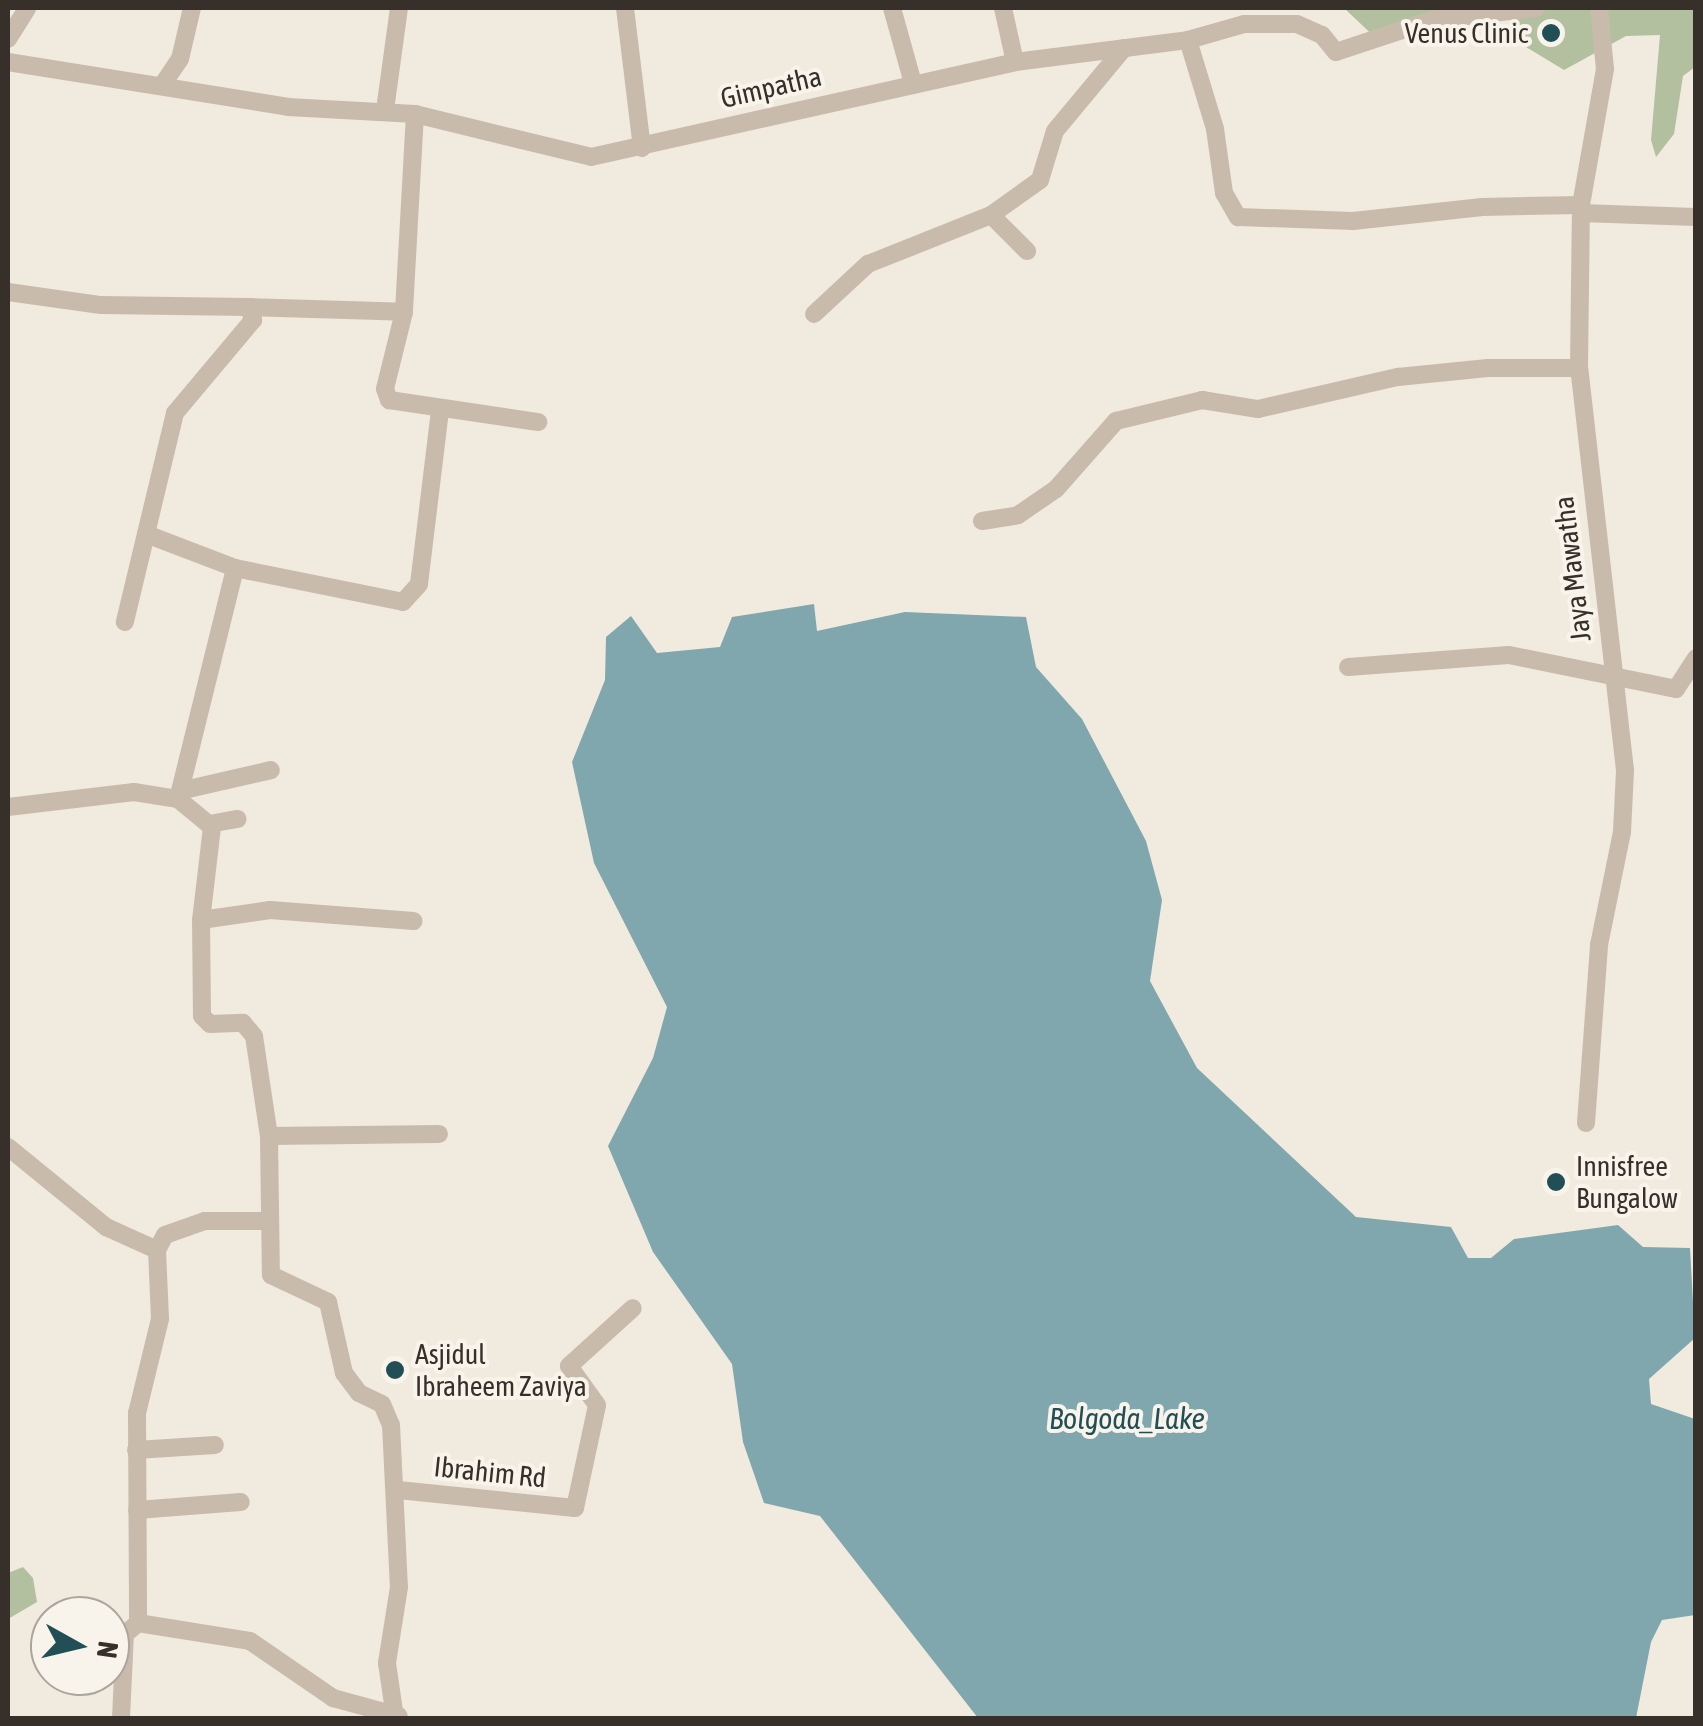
<!DOCTYPE html>
<html>
<head>
<meta charset="utf-8">
<style>
  body { margin:0 }
  #map { position:relative; width:1703px; height:1726px; overflow:hidden; background:#f1eadf; font-family:"Asap Condensed",sans-serif }
  div>[style] { position:absolute }
  .green>* { inset:0; background:#b2c09f }
  .water>* { inset:0; background:#7fa7ad }
  .minor>* { height:18px; margin:-9px; padding:0 9px; transform-origin:9px; border-radius:9px; background:#c9bbab }
  .dots>* { width:28px; height:28px; translate:-50% -50%; box-sizing:border-box; border:5px solid #f9f4eb; border-radius:50% }
  span { translate:-50% -50%; white-space:nowrap; text-align:center; line-height:1.15; -webkit-text-stroke:8px #f9f4eb; paint-order:stroke }
  .poi-label { font-size:28px; color:#372f2a }
  .right { translate:-100% -50%; text-align:right }
  .left { translate:0 -50%; text-align:left }
  .street-label { font-size:28px; color:#372f2a }
  .water-label { font-size:30px; color:#224f56; font-style:italic }
  .frame { position:absolute; inset:0; border:10px solid #372f2a; pointer-events:none }
  .north { position:absolute; left:30px; top:1596px; width:100px; height:100px; box-sizing:border-box; background:#f9f4eb; border:2px solid #aba59e; border-radius:50%; rotate:98deg; font-size:28px; font-weight:700; line-height:40px; text-align:center; color:#372f2a }
  .north::after { content:''; display:block; margin:auto; width:35px; height:45px; background:#224f56; clip-path:polygon(50% 0,100% 100%,50% 72%,0 100%) }
</style>
</head>
<body>
<div id="map">
  <div class="green">
    <i style="clip-path:polygon(1344px 8px,1695px 8px,1695px 67px,1683px 76px,1674px 134px,1656px 157px,1651px 140px,1660px 35px,1626px 36px,1564px 70px,1513px 39px,1511px 10px,1382px 44px)"></i>
    <i style="clip-path:polygon(23px 1567px,33px 1578px,37px 1602px,8px 1619px,8px 1573px)"></i>
  </div>
  <div class="water">
    <i style="clip-path:polygon(814px 604px,817px 631px,905px 612px,1026px 617px,1036px 667px,1082px 719px,1146px 841px,1162px 900px,1150px 981px,1197px 1068px,1356px 1217px,1451px 1227px,1468px 1258px,1491px 1258px,1514px 1239px,1618px 1225px,1643px 1247px,1690px 1248px,1695px 1338px,1649px 1379px,1651px 1404px,1695px 1419px,1695px 1615px,1662px 1620px,1651px 1642px,1636px 1718px,978px 1718px,820px 1516px,764px 1503px,743px 1442px,732px 1364px,653px 1252px,608px 1146px,653px 1058px,667px 1007px,594px 863px,572px 762px,605px 680px,606px 637px,631px 616px,657px 653px,720px 647px,732px 617px)"></i>
  </div>
  <div class="minor">
    <i style="left:625px;top:8px;width:141px;rotate:83.1deg"></i>
    <i style="left:892px;top:8px;width:78px;rotate:74.4deg"></i>
    <i style="left:1003px;top:8px;width:55px;rotate:77.5deg"></i>
    <i style="left:8px;top:39px;width:36px;rotate:-58deg"></i>
    <i style="left:1188px;top:40px;width:93px;rotate:73.1deg"></i>
    <i style="left:1215px;top:129px;width:65px;rotate:82deg"></i>
    <i style="left:1224px;top:193px;width:28px;rotate:60deg"></i>
    <i style="left:1238px;top:217px;width:115px;rotate:2deg"></i>
    <i style="left:1353px;top:221px;width:130px;rotate:-6.2deg"></i>
    <i style="left:1482px;top:207px;width:99px;rotate:-1.2deg"></i>
    <i style="left:8px;top:62px;width:284px;rotate:9.1deg"></i>
    <i style="left:288px;top:107px;width:127px;rotate:3.2deg"></i>
    <i style="left:415px;top:114px;width:181px;rotate:13.7deg"></i>
    <i style="left:591px;top:157px;width:435px;rotate:-12.6deg"></i>
    <i style="left:1015px;top:62px;width:174px;rotate:-7.2deg"></i>
    <i style="left:1188px;top:40px;width:58px;rotate:-15.9deg"></i>
    <i style="left:1244px;top:24px;width:53px"></i>
    <i style="left:1297px;top:24px;width:27px;rotate:24deg"></i>
    <i style="left:1322px;top:35px;width:22px;rotate:51deg"></i>
    <i style="left:1336px;top:52px;width:101px;rotate:-18.4deg"></i>
    <i style="left:1432px;top:20px;width:105px;rotate:-6.6deg"></i>
    <i style="left:163px;top:84px;width:30px;rotate:-56deg"></i>
    <i style="left:180px;top:59px;width:52px;rotate:-76.8deg"></i>
    <i style="left:385px;top:110px;width:103px;rotate:-82.2deg"></i>
    <i style="left:415px;top:114px;width:198px;rotate:93.2deg"></i>
    <i style="left:404px;top:312px;width:79px;rotate:103.9deg"></i>
    <i style="left:385px;top:389px;width:12px;rotate:70deg"></i>
    <i style="left:389px;top:400px;width:151px;rotate:8.4deg"></i>
    <i style="left:1581px;top:213px;width:115px;rotate:2deg"></i>
    <i style="left:991px;top:215px;width:51px;rotate:45deg"></i>
    <i style="left:8px;top:292px;width:94px;rotate:8deg"></i>
    <i style="left:101px;top:305px;width:148px;rotate:0.8deg"></i>
    <i style="left:249px;top:307px;width:14px;rotate:73deg"></i>
    <i style="left:253px;top:320px;width:121px;rotate:130deg"></i>
    <i style="left:175px;top:413px;width:215px;rotate:103.5deg"></i>
    <i style="left:249px;top:307px;width:155px;rotate:1.8deg"></i>
    <i style="left:814px;top:314px;width:74px;rotate:-42.8deg"></i>
    <i style="left:868px;top:264px;width:132px;rotate:-21.7deg"></i>
    <i style="left:991px;top:215px;width:60px;rotate:-35.5deg"></i>
    <i style="left:1040px;top:180px;width:51px;rotate:-73deg"></i>
    <i style="left:1055px;top:131px;width:108px;rotate:-50.3deg"></i>
    <i style="left:982px;top:521px;width:36px;rotate:-9deg"></i>
    <i style="left:1018px;top:515px;width:46px;rotate:-34.4deg"></i>
    <i style="left:1056px;top:489px;width:91px;rotate:-48.6deg"></i>
    <i style="left:1116px;top:421px;width:89px;rotate:-13.7deg"></i>
    <i style="left:1202px;top:400px;width:57px;rotate:9.1deg"></i>
    <i style="left:1258px;top:409px;width:144px;rotate:-12.9deg"></i>
    <i style="left:1398px;top:377px;width:90px;rotate:-5.7deg"></i>
    <i style="left:1488px;top:368px;width:91px"></i>
    <i style="left:146px;top:534px;width:95px;rotate:20.9deg"></i>
    <i style="left:235px;top:568px;width:171px;rotate:11.4deg"></i>
    <i style="left:403px;top:602px;width:24px;rotate:-48deg"></i>
    <i style="left:419px;top:584px;width:175px;rotate:-83.1deg"></i>
    <i style="left:1348px;top:667px;width:161px;rotate:-4.3deg"></i>
    <i style="left:1509px;top:655px;width:170px;rotate:11.5deg"></i>
    <i style="left:1676px;top:689px;width:37px;rotate:-57deg"></i>
    <i style="left:184px;top:790px;width:89px;rotate:-12.9deg"></i>
    <i style="left:178px;top:799px;width:238px;rotate:-76.1deg"></i>
    <i style="left:8px;top:807px;width:127px;rotate:-6.8deg"></i>
    <i style="left:134px;top:792px;width:45px;rotate:9deg"></i>
    <i style="left:178px;top:799px;width:44px;rotate:39.5deg"></i>
    <i style="left:212px;top:827px;width:94px;rotate:96.7deg"></i>
    <i style="left:201px;top:920px;width:96px;rotate:89.4deg"></i>
    <i style="left:202px;top:1016px;width:11px;rotate:45deg"></i>
    <i style="left:210px;top:1024px;width:33px;rotate:-2deg"></i>
    <i style="left:243px;top:1023px;width:17px;rotate:50deg"></i>
    <i style="left:254px;top:1036px;width:101px;rotate:81.5deg"></i>
    <i style="left:269px;top:1136px;width:139px;rotate:89.2deg"></i>
    <i style="left:271px;top:1275px;width:63px;rotate:25.3deg"></i>
    <i style="left:328px;top:1302px;width:73px;rotate:77.3deg"></i>
    <i style="left:344px;top:1373px;width:25px;rotate:53deg"></i>
    <i style="left:359px;top:1393px;width:25px;rotate:26deg"></i>
    <i style="left:382px;top:1404px;width:23px;rotate:67deg"></i>
    <i style="left:391px;top:1425px;width:162px;rotate:87.2deg"></i>
    <i style="left:399px;top:1587px;width:77px;rotate:99deg"></i>
    <i style="left:387px;top:1663px;width:49px;rotate:81.7deg"></i>
    <i style="left:209px;top:824px;width:29px;rotate:-10deg"></i>
    <i style="left:201px;top:920px;width:70px;rotate:-8.2deg"></i>
    <i style="left:270px;top:910px;width:144px;rotate:4.4deg"></i>
    <i style="left:1586px;top:1123px;width:178px;rotate:-85.8deg"></i>
    <i style="left:1599px;top:945px;width:115px;rotate:-78.5deg"></i>
    <i style="left:1622px;top:832px;width:62px;rotate:-87.2deg"></i>
    <i style="left:1625px;top:770px;width:405px;rotate:-96.5deg"></i>
    <i style="left:1579px;top:368px;width:163px;rotate:-89.3deg"></i>
    <i style="left:1581px;top:205px;width:138px;rotate:-80deg"></i>
    <i style="left:1605px;top:69px;width:61px;rotate:-95.6deg"></i>
    <i style="left:269px;top:1136px;width:170px;rotate:-0.7deg"></i>
    <i style="left:8px;top:1147px;width:127px;rotate:39.2deg"></i>
    <i style="left:106px;top:1227px;width:56px;rotate:24.3deg"></i>
    <i style="left:157px;top:1250px;width:69px;rotate:87.5deg"></i>
    <i style="left:160px;top:1319px;width:97px;rotate:103.7deg"></i>
    <i style="left:137px;top:1413px;width:210px;rotate:89.7deg"></i>
    <i style="left:138px;top:1623px;width:113px;rotate:9.1deg"></i>
    <i style="left:250px;top:1641px;width:101px;rotate:34.5deg"></i>
    <i style="left:333px;top:1698px;width:68px;rotate:15.3deg"></i>
    <i style="left:157px;top:1250px;width:17px;rotate:-62deg"></i>
    <i style="left:165px;top:1235px;width:42px;rotate:-19.3deg"></i>
    <i style="left:205px;top:1221px;width:65px"></i>
    <i style="left:136px;top:1450px;width:79px;rotate:-3.6deg"></i>
    <i style="left:398px;top:1490px;width:178px;rotate:5.8deg"></i>
    <i style="left:575px;top:1508px;width:105px;rotate:-77.9deg"></i>
    <i style="left:597px;top:1405px;width:48px;rotate:-125.7deg"></i>
    <i style="left:569px;top:1366px;width:86px;rotate:-42.2deg"></i>
    <i style="left:137px;top:1510px;width:104px;rotate:-4.4deg"></i>
    <i style="left:121px;top:1718px;width:84px;rotate:-87.3deg"></i>
    <i style="left:125px;top:1634px;width:17px;rotate:-40deg"></i>
  </div>
  <div class="dots">
    <i style="left:1551px;top:33px;background:#224f56"></i>
    <i style="left:1556px;top:1182px;background:#224f56"></i>
    <i style="left:395px;top:1370px;background:#224f56"></i>
  </div>
  <div class="poi-label">
    <span class="right" style="left:1528px;top:33px">Venus Clinic</span>
    <span class="left" style="left:1576px;top:1182px">Innisfree<br>Bungalow</span>
    <span class="left" style="left:415px;top:1370px">Asjidul<br>Ibraheem Zaviya</span>
  </div>
  <div class="street-label">
    <span style="left:771px;top:87px;rotate:-13deg">Gimpatha</span>
    <span style="left:1572px;top:569px;rotate:-97deg">Jaya Mawatha</span>
    <span style="left:490px;top:1472px;rotate:6deg">Ibrahim Rd</span>
  </div>
  <div class="water-label">
    <span style="left:1127px;top:1418px">Bolgoda_Lake</span>
  </div>
  <div class="frame"></div>
  <div class="north">N</div>
</div>
</body>
</html>
